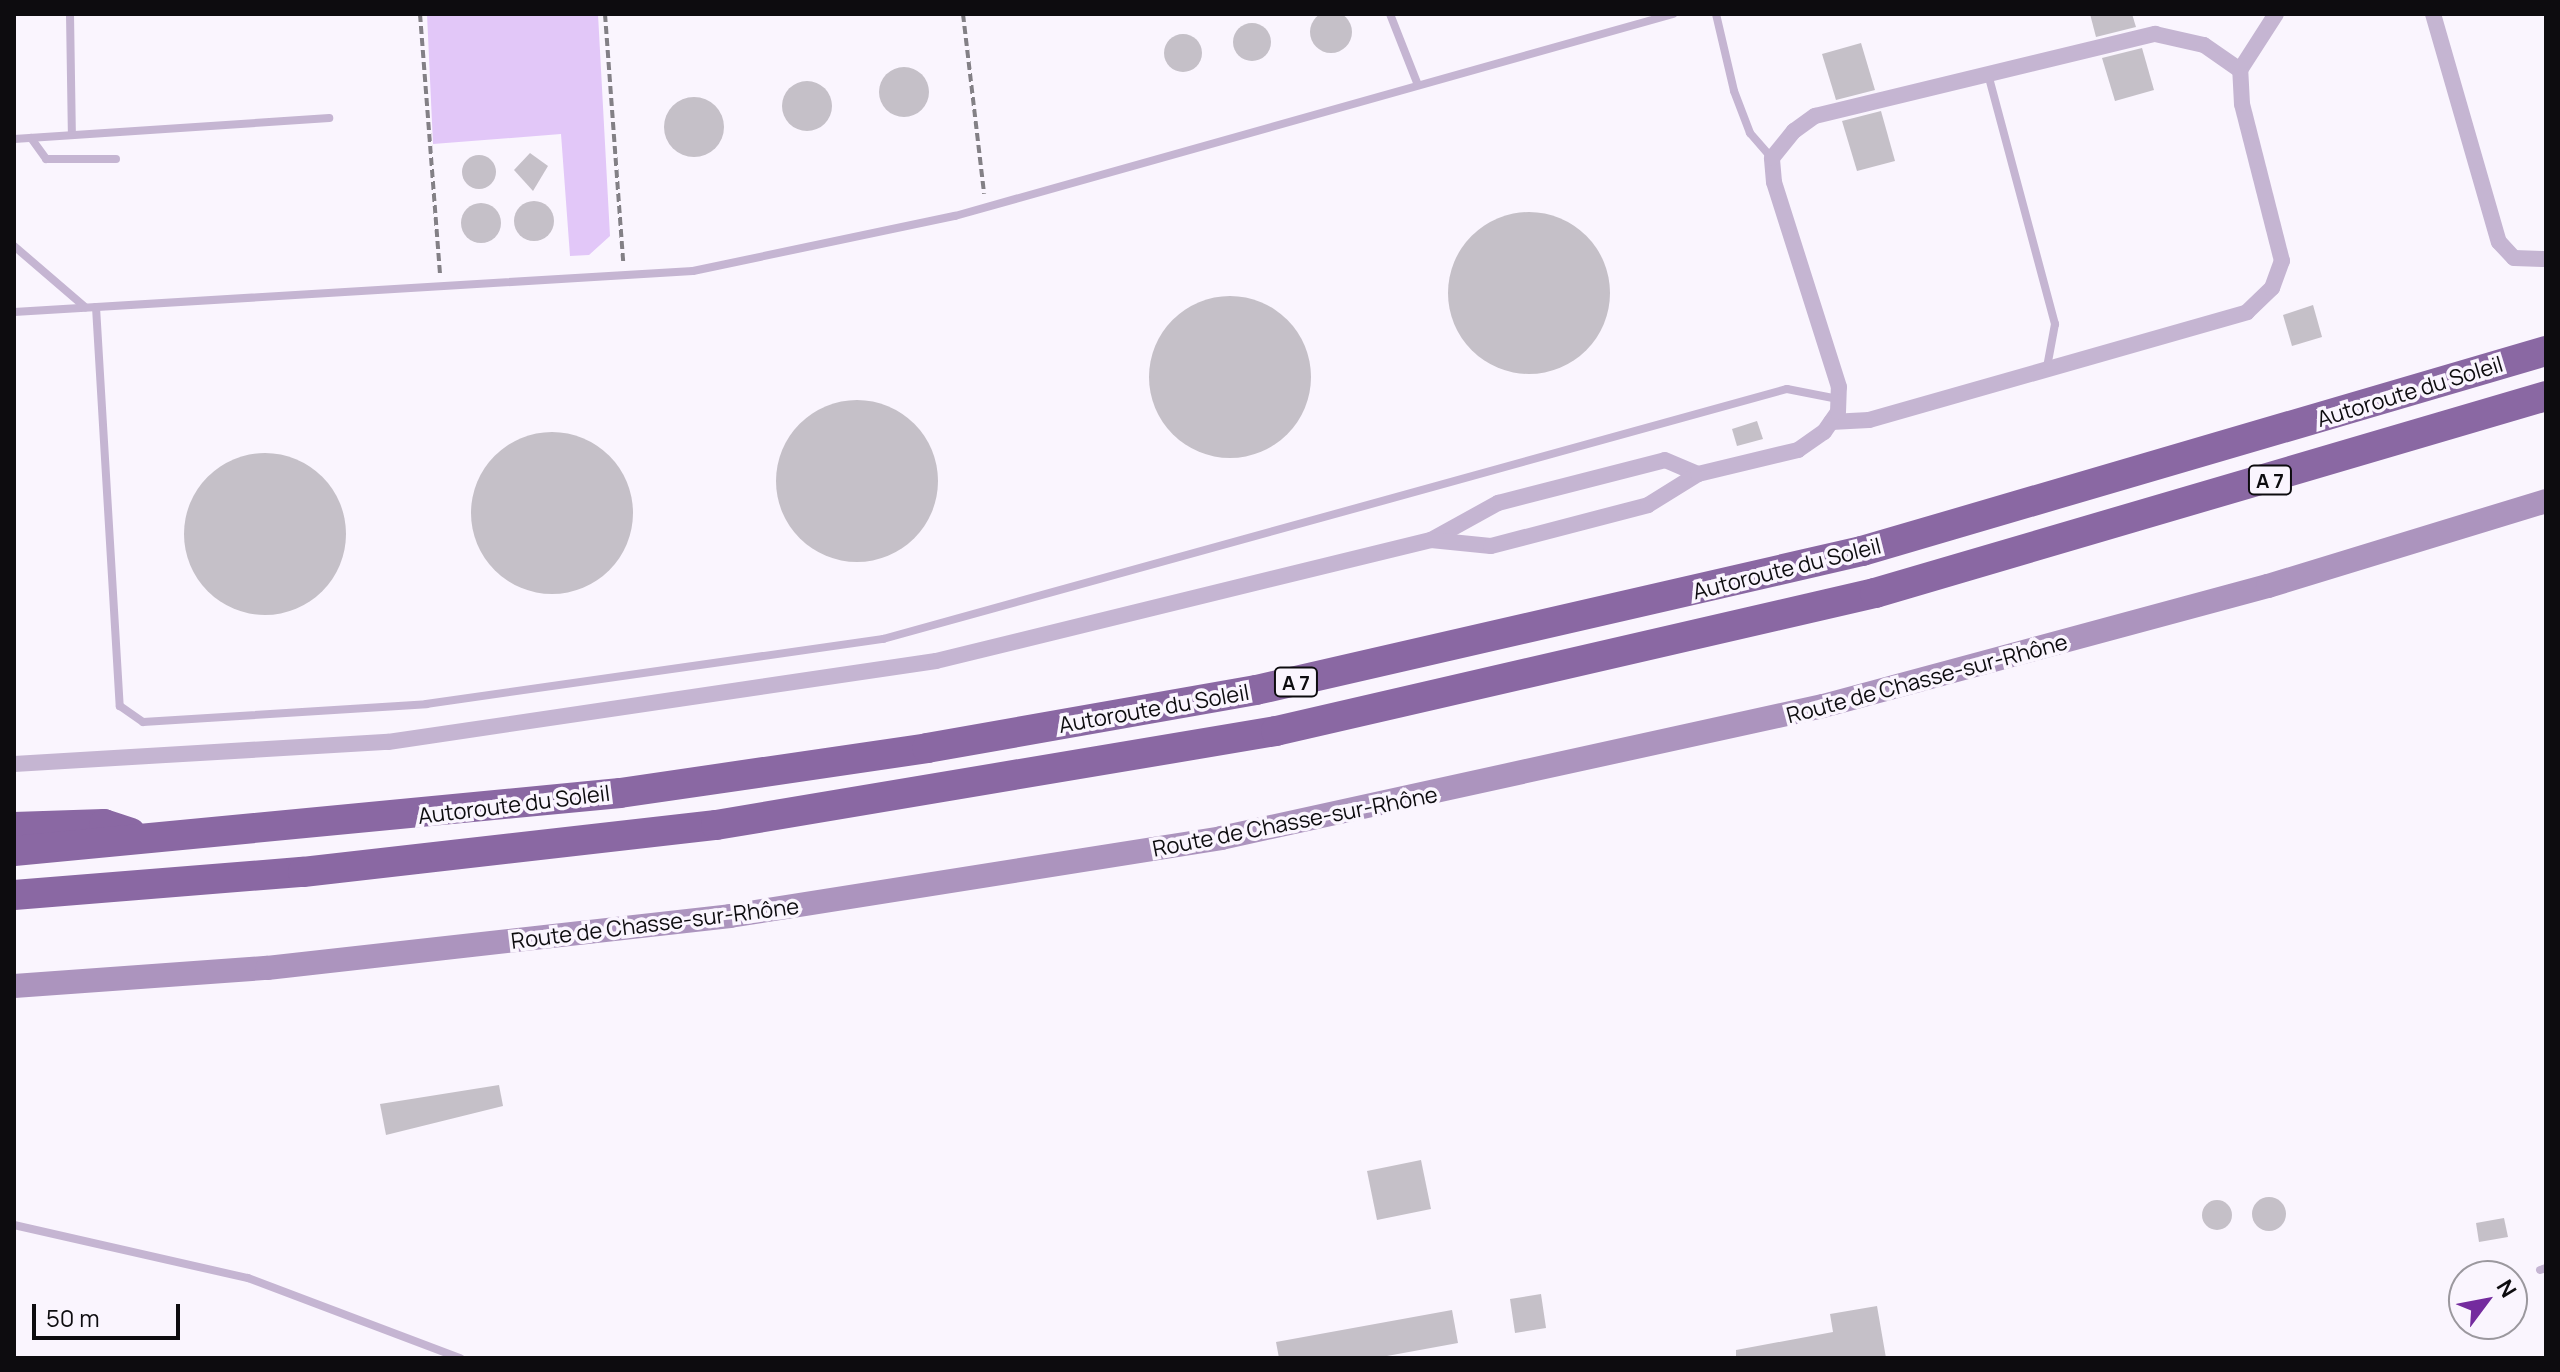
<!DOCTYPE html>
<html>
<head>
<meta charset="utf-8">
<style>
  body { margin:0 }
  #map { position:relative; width:2560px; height:1372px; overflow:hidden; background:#faf5fe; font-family:Manrope,sans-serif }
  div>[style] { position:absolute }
  .green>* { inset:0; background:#e2c7f8 }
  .building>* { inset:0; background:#c5c0c8 }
  .round { border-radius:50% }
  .path>* { height:4px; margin-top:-2px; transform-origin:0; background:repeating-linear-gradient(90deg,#838086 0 8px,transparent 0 12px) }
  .service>* { height:8px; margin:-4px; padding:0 4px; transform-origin:4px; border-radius:4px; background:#c5b5d2 }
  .minor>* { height:16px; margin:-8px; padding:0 8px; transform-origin:8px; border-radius:8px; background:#c5b5d2 }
  .secondary>* { height:24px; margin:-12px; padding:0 12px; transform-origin:12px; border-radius:12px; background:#ac94be }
  .motorway>* { height:30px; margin:-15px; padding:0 15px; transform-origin:15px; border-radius:15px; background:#8a68a3 }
  span { translate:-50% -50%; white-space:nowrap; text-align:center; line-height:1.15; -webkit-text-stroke:7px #faf5fe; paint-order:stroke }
  .shield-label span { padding:2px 6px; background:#faf5fe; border:2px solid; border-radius:6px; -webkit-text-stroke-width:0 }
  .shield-label { font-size:20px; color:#0d0c0f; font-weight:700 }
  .street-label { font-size:22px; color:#0d0c0f }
  .frame { position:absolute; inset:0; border:16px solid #0d0c0f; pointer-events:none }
  .north { position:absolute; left:2448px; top:1260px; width:80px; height:80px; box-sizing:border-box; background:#faf5fe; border:2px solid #9b989e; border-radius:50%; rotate:58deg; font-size:22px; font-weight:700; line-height:32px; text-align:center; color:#0d0c0f }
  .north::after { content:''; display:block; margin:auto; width:28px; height:36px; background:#742b9e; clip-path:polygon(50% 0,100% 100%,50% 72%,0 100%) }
  .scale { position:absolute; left:32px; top:1304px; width:148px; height:36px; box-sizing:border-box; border:4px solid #0d0c0f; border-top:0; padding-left:10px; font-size:24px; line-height:28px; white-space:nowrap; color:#0d0c0f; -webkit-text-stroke:6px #faf5fe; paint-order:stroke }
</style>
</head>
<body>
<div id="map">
  <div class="green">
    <i style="clip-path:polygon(427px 14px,598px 14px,610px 236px,589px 255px,570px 256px,561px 134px,433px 144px)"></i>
  </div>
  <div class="building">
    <i class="round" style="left:1310px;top:11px;width:42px;height:42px"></i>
    <i style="clip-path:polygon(2090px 14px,2132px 14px,2136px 27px,2096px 37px)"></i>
    <i class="round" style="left:1233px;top:23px;width:38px;height:38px"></i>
    <i class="round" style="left:1164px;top:34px;width:38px;height:38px"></i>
    <i style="clip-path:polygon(1861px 43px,1875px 90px,1836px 100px,1822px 54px)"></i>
    <i style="clip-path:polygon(2142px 48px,2154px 90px,2115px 101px,2102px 58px)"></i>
    <i class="round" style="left:879px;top:67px;width:50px;height:50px"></i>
    <i class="round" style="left:782px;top:81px;width:50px;height:50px"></i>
    <i class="round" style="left:664px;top:97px;width:60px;height:60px"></i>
    <i style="clip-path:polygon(1881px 111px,1895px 161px,1857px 171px,1842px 121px)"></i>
    <i style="clip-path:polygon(530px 153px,548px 166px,533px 191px,514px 170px)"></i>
    <i class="round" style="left:462px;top:155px;width:34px;height:34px"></i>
    <i class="round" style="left:514px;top:201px;width:40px;height:40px"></i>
    <i class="round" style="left:461px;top:203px;width:40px;height:40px"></i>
    <i class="round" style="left:1448px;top:212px;width:162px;height:162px"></i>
    <i class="round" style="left:1149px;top:296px;width:162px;height:162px"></i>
    <i style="clip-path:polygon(2313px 305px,2322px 337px,2292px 346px,2283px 315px)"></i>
    <i class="round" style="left:776px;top:400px;width:162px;height:162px"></i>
    <i style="clip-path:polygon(1757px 421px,1763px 439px,1737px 446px,1732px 429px)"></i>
    <i class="round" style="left:471px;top:432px;width:162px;height:162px"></i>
    <i class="round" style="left:184px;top:453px;width:162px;height:162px"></i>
    <i style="clip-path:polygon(499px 1085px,503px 1106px,386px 1135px,380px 1104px)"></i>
    <i style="clip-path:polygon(1421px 1160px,1431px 1209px,1377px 1220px,1367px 1171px)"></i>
    <i class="round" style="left:2252px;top:1197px;width:34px;height:34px"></i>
    <i class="round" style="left:2202px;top:1200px;width:30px;height:30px"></i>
    <i style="clip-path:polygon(2504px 1218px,2508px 1237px,2479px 1242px,2476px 1223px)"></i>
    <i style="clip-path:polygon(1541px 1294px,1546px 1328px,1515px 1333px,1510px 1299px)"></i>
    <i style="clip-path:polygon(1877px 1306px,1886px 1358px,1736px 1358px,1736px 1350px,1833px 1332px,1830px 1314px)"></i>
    <i style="clip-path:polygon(1452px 1310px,1458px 1343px,1376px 1358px,1279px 1358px,1276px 1342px)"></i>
  </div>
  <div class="path">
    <i style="left:420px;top:14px;width:263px;rotate:85.6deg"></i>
    <i style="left:605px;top:14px;width:248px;rotate:85.8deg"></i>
    <i style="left:963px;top:14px;width:181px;rotate:83.3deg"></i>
  </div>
  <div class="service">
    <i style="left:70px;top:14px;width:121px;rotate:89.1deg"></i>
    <i style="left:1390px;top:14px;width:76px;rotate:68.5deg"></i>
    <i style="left:1716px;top:14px;width:79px;rotate:76.8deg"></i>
    <i style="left:1734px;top:91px;width:45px;rotate:69.1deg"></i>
    <i style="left:1750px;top:133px;width:33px;rotate:49deg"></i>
    <i style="left:1988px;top:74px;width:259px;rotate:75deg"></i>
    <i style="left:2055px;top:324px;width:44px;rotate:100.5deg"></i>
    <i style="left:31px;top:138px;width:26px;rotate:54deg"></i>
    <i style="left:46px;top:159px;width:70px"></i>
    <i style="left:14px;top:139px;width:316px;rotate:-3.8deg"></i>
    <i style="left:14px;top:246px;width:94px;rotate:40.7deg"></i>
    <i style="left:96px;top:307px;width:400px;rotate:86.6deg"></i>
    <i style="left:120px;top:706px;width:28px;rotate:35deg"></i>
    <i style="left:143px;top:722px;width:284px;rotate:-3.6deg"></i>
    <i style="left:426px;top:704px;width:462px;rotate:-8.1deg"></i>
    <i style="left:883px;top:639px;width:938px;rotate:-15.46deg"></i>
    <i style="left:1787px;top:389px;width:52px;rotate:11.1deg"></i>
    <i style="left:14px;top:312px;width:680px;rotate:-3.46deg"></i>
    <i style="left:693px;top:271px;width:268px;rotate:-11.9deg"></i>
    <i style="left:955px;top:216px;width:746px;rotate:-15.71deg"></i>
    <i style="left:14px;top:1225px;width:240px;rotate:12.8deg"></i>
    <i style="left:248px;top:1278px;width:227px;rotate:20.7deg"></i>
    <i style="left:2540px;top:1270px;width:6px;rotate:-18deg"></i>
  </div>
  <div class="minor">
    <i style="left:2433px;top:14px;width:237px;rotate:73.9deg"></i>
    <i style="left:2499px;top:242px;width:22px;rotate:47deg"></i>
    <i style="left:2514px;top:258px;width:32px;rotate:2deg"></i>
    <i style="left:1831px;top:422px;width:38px;rotate:-3deg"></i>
    <i style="left:1869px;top:420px;width:393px;rotate:-15.9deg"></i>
    <i style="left:2247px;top:312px;width:35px;rotate:-44deg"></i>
    <i style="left:2272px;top:288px;width:29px;rotate:-70deg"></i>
    <i style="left:2282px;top:261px;width:162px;rotate:-104.3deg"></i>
    <i style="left:2242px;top:104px;width:34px;rotate:-93deg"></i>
    <i style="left:2240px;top:70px;width:67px;rotate:-57.3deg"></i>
    <i style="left:1431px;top:540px;width:77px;rotate:-28.9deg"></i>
    <i style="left:1498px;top:503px;width:172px;rotate:-14.4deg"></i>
    <i style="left:1665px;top:460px;width:36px;rotate:23deg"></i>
    <i style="left:14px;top:764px;width:375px;rotate:-3.4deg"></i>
    <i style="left:388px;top:742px;width:554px;rotate:-8.41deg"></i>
    <i style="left:936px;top:661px;width:510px;rotate:-13.74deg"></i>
    <i style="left:1431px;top:540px;width:60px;rotate:5.7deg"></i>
    <i style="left:1491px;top:546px;width:162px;rotate:-14.6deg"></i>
    <i style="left:1648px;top:505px;width:59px;rotate:-31.8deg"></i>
    <i style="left:1698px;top:474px;width:103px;rotate:-13.5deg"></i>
    <i style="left:1798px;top:450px;width:32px;rotate:-35deg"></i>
    <i style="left:1824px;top:432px;width:24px;rotate:-55deg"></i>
    <i style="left:1838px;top:412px;width:25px;rotate:-88deg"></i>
    <i style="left:1839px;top:387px;width:215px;rotate:-107.6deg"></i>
    <i style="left:1774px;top:182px;width:24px;rotate:-95deg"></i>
    <i style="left:1772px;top:158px;width:35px;rotate:-51deg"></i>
    <i style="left:1794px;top:131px;width:26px;rotate:-36deg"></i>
    <i style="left:1815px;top:116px;width:350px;rotate:-13.6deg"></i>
    <i style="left:2155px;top:34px;width:50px;rotate:12.7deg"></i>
    <i style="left:2204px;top:45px;width:44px;rotate:34.8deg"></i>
  </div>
  <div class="secondary">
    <i style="left:14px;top:986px;width:254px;rotate:-4.1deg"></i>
    <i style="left:267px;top:968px;width:466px;rotate:-6.4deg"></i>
    <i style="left:730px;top:916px;width:497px;rotate:-9deg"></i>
    <i style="left:1221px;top:838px;width:616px;rotate:-12.37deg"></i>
    <i style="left:1823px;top:706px;width:461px;rotate:-15.1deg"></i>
    <i style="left:2268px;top:586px;width:291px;rotate:-17deg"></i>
  </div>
  <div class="motorway">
    <i style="left:14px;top:827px;width:90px;rotate:-1.9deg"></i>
    <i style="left:104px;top:824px;width:28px;rotate:18deg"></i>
    <i style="left:14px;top:851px;width:609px;rotate:-5.47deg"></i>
    <i style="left:620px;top:793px;width:310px;rotate:-8.3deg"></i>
    <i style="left:927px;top:748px;width:334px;rotate:-10deg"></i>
    <i style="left:1256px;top:690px;width:622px;rotate:-12.92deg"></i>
    <i style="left:1862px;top:551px;width:713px;rotate:-16.3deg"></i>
    <i style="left:14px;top:895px;width:290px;rotate:-4.6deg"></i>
    <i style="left:303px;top:872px;width:416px;rotate:-6.5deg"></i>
    <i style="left:716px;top:825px;width:568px;rotate:-9.53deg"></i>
    <i style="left:1276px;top:731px;width:615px;rotate:-12.97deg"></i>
    <i style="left:1875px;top:593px;width:699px;rotate:-16.36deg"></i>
  </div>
  <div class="shield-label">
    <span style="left:2270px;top:480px">A 7</span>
    <span style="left:1296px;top:682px">A 7</span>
  </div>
  <div class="street-label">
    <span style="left:2410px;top:392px;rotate:-17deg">Autoroute du Soleil</span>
    <span style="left:1787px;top:569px;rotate:-14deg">Autoroute du Soleil</span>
    <span style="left:1927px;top:679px;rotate:-15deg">Route de Chasse-sur-Rhône</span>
    <span style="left:1154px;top:709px;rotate:-10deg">Autoroute du Soleil</span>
    <span style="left:514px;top:805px;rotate:-7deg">Autoroute du Soleil</span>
    <span style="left:1295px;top:822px;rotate:-11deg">Route de Chasse-sur-Rhône</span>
    <span style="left:655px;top:924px;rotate:-7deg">Route de Chasse-sur-Rhône</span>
  </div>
  <div class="frame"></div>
  <div class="north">N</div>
  <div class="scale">50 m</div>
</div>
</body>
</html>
